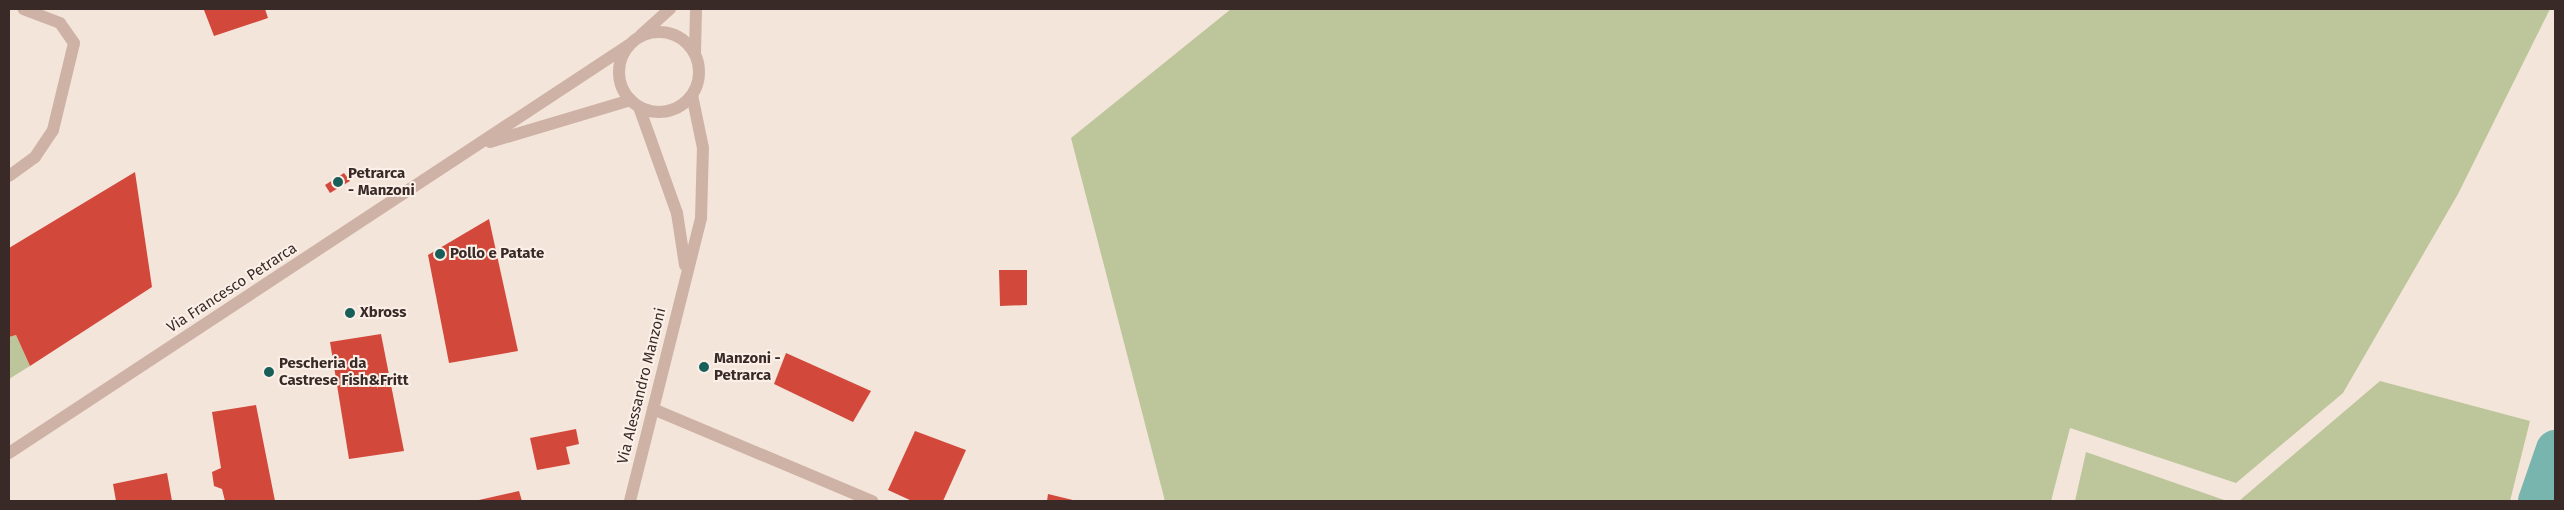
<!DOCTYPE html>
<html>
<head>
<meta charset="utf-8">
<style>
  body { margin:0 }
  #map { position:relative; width:2564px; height:510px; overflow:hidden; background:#f4e5db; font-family:"Fira Sans",sans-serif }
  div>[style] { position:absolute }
  .green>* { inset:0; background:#bdc59a }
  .canal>* { height:38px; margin:-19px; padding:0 19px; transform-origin:19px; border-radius:19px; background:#77b5ae }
  .building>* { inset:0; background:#d2493c }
  .service>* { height:12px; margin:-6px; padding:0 6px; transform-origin:6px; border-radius:6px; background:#ceb2a6 }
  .tertiary>* { height:12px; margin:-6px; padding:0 6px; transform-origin:6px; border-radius:6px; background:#ceb2a6 }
  .tertiary>.ring { margin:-6px; padding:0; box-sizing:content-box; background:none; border:12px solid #ceb2a6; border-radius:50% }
  .dots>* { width:14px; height:14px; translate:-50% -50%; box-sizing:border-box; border:2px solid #fbf0e8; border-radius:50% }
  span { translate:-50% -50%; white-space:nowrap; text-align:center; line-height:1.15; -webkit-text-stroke:4px #fbf0e8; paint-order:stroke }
  .poi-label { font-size:15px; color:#392a27; font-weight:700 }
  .left { translate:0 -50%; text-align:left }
  .street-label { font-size:15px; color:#392a27 }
  .frame { position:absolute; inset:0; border:10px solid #392a27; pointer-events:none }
</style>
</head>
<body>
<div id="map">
  <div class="green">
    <i style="clip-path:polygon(1231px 9px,2550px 9px,2458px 194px,2343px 393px,2236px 483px,2070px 428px,2051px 501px,1165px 501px,1071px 138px)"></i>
    <i style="clip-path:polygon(16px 335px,30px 366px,9px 379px,9px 337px)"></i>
    <i style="clip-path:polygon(2380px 381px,2530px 421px,2510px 501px,2239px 501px)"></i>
    <i style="clip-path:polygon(2086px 452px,2227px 501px,2075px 501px)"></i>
  </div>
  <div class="canal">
    <i style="left:2537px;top:501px;width:55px;rotate:-70.9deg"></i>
  </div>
  <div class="building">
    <i style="clip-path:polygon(265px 9px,268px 18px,214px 36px,204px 10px)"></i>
    <i style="clip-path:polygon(135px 172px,152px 287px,30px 366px,16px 335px,9px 337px,9px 248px)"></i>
    <i style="clip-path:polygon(344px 173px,350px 181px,330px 193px,325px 185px)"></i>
    <i style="clip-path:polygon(489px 219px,518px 351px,449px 363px,428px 255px)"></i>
    <i style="clip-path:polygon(999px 270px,1027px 270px,1027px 305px,1000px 306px)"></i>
    <i style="clip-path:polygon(381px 334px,404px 451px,349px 459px,330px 342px)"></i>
    <i style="clip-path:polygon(786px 353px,871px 391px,853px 422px,774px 384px)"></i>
    <i style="clip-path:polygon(256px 405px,275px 501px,225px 501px,222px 489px,214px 486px,212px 472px,221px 468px,212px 412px)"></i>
    <i style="clip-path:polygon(576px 429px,579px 444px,566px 447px,570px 464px,537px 470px,530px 438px)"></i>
    <i style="clip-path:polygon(915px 431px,966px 450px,943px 501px,912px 501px,888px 490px)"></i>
    <i style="clip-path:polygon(167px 473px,172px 501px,116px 501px,113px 484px)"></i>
    <i style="clip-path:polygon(519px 491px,522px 501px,479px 501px,479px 500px)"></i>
    <i style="clip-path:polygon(1048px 494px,1077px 501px,1047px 501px)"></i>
  </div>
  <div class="service">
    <i style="left:9px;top:176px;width:32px;rotate:-36deg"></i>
    <i style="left:35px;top:157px;width:32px;rotate:-56deg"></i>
    <i style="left:53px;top:130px;width:89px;rotate:-76.4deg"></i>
    <i style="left:74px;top:43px;width:24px;rotate:-125deg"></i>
    <i style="left:60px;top:23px;width:39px;rotate:-159deg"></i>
    <i style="left:653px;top:409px;width:238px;rotate:22.8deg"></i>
  </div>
  <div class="tertiary">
    <i class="ring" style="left:619px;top:32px;width:68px;height:68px"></i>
    <i style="left:641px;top:35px;width:39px;rotate:-42deg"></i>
    <i style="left:695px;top:53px;width:44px;rotate:-88.7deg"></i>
    <i style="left:639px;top:107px;width:113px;rotate:70.3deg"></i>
    <i style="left:677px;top:213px;width:53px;rotate:81.3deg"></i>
    <i style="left:490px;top:142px;width:147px;rotate:-16.6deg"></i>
    <i style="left:9px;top:453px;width:742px;rotate:-33.35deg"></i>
    <i style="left:630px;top:501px;width:292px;rotate:-75.9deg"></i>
    <i style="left:701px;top:218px;width:70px;rotate:-88.4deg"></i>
    <i style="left:703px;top:148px;width:54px;rotate:-101.7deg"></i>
  </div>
  <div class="dots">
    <i style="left:338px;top:182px;background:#185f59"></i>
    <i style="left:440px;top:254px;background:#185f59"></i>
    <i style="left:350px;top:313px;background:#185f59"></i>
    <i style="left:704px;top:367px;background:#185f59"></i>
    <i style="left:269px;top:372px;background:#185f59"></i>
  </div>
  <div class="poi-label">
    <span class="left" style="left:348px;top:182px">Petrarca<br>- Manzoni</span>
    <span class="left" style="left:450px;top:254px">Pollo e Patate</span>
    <span class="left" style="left:360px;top:313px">Xbross</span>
    <span class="left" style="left:714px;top:367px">Manzoni -<br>Petrarca</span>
    <span class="left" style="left:279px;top:372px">Pescheria da<br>Castrese Fish&amp;Fritt</span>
  </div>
  <div class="street-label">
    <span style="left:232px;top:288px;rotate:-33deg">Via Francesco Petrarca</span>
    <span style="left:642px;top:386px;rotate:-76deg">Via Alessandro Manzoni</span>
  </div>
  <div class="frame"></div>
</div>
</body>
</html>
